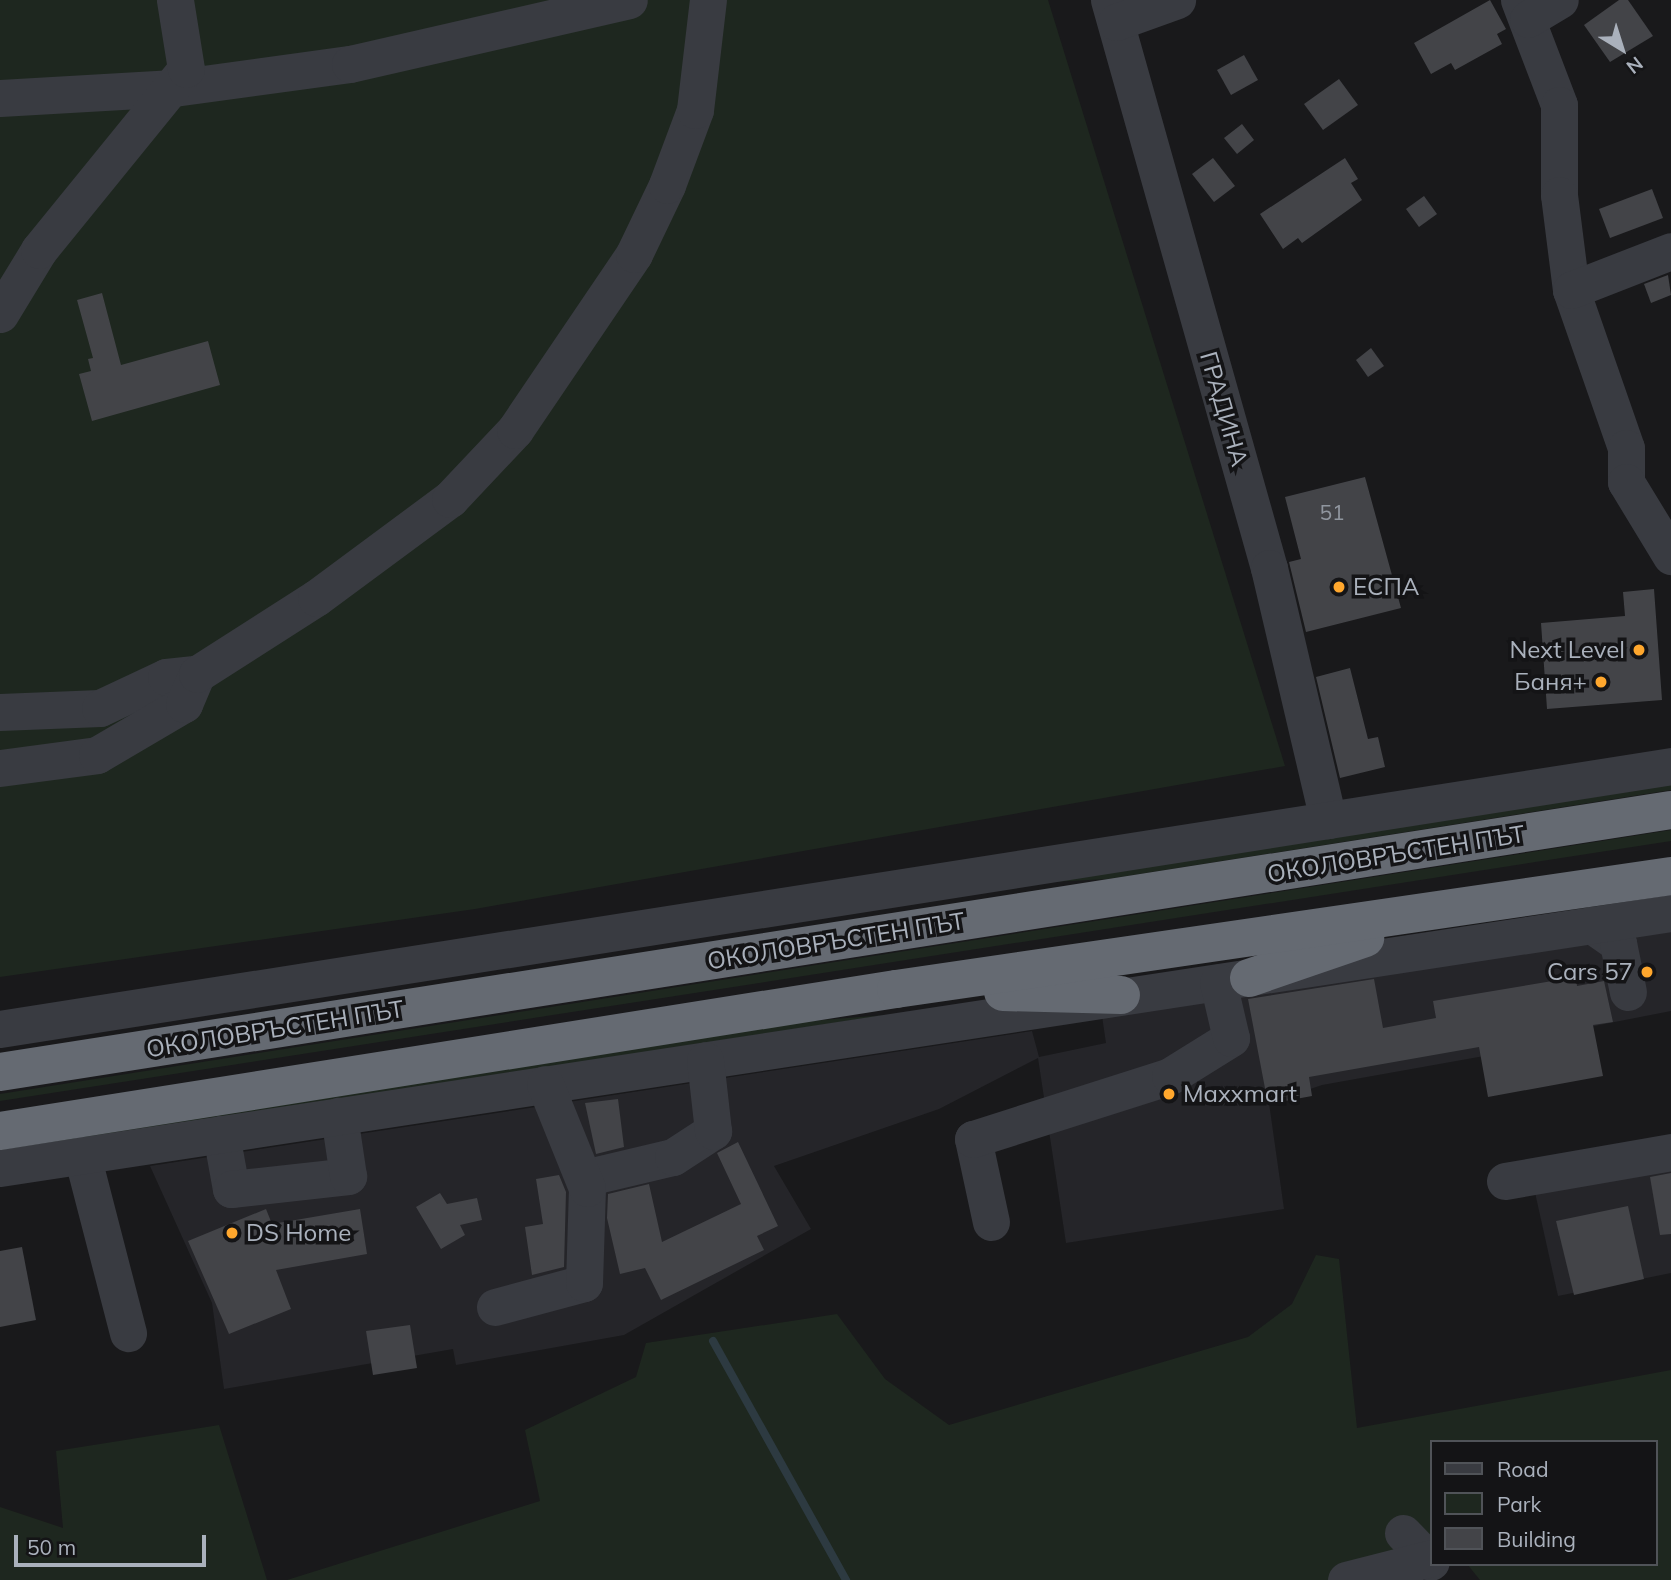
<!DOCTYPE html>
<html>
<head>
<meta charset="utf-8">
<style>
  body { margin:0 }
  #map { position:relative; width:1671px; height:1580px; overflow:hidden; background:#19191b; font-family:Mulish,sans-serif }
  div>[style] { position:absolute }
  .built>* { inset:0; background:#252529 }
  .green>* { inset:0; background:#1e271f }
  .stream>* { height:8px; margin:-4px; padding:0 4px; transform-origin:4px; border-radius:4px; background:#2d3a41 }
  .building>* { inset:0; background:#434448 }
  .minor>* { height:37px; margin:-18.5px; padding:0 18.5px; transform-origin:18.5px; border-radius:18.5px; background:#393b41 }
  .highway>* { height:38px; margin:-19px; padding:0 19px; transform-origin:19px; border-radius:19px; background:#656a72 }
  .dots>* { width:19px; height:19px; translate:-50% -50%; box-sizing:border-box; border:4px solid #141416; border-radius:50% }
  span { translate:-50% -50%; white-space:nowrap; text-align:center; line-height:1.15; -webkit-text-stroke:7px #141416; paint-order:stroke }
  .number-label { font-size:21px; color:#90969f }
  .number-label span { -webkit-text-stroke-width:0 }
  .street-label { font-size:24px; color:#aab1bc }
  .poi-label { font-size:24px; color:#aab1bc }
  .left { translate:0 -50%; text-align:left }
  .right { translate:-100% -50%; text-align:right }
  .legend { position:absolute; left:1430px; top:1440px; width:228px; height:126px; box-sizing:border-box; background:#141416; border:2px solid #505358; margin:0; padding:9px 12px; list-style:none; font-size:21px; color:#aab1bc }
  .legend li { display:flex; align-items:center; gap:14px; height:35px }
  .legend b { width:35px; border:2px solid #505358 }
  .north { position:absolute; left:1587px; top:14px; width:70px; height:70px; -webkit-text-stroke:5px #141416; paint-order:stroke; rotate:142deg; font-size:19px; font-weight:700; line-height:28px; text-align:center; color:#aab1bc }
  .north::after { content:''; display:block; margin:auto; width:24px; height:32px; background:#aab1bc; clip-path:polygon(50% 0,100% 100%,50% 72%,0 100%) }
  .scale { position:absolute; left:14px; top:1535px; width:192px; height:32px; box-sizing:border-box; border:4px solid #aab1bc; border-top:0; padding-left:9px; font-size:21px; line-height:24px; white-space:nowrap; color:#aab1bc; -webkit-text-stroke:5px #141416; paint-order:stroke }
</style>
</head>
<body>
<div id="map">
  <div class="built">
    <i style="clip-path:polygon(1671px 928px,1671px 1011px,1584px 1028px,1585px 1038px,1322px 1085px,1269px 1103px,1284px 1209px,1066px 1243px,1038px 1058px,939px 1109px,774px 1166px,811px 1229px,624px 1335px,456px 1365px,453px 1349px,224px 1389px,212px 1303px,150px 1166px,1032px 1031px,1039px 1057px,1106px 1043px,1102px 1016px)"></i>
    <i style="clip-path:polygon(1671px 1157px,1671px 1273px,1558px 1296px,1532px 1179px)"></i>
  </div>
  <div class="green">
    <i style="clip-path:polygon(0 0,1048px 0,1285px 766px,475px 909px,0 977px)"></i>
    <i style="clip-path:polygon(1671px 777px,1671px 790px,1108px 879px,1050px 882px)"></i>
    <i style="clip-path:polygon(1671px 830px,1671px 841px,0 1101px,0 1094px)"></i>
    <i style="clip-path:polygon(885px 1015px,0 1153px,0 1144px,759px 1025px)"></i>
    <i style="clip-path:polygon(1316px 1255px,1339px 1259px,1357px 1428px,1671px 1370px,1671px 1580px,1480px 1580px,1467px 1564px,1655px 1564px,1655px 1442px,1431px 1442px,1431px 1540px,1406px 1580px,287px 1580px,540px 1501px,525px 1430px,636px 1377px,646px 1343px,837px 1314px,885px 1379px,949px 1425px,1248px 1337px,1292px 1304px)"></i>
    <i style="clip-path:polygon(219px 1425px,267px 1580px,0 1580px,0 1507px,63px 1528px,56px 1451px)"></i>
  </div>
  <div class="stream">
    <i style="left:713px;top:1341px;width:274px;rotate:60.9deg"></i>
  </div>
  <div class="building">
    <i style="clip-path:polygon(1490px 0,1506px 29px,1497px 34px,1502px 44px,1455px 70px,1451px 63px,1431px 74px,1414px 43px)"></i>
    <i style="clip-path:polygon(1619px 0,1628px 0,1653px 36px,1610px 62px,1584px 25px)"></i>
    <i style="clip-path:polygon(1244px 55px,1258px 80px,1231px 95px,1217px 70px)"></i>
    <i style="clip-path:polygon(1339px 79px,1358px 105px,1323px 130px,1304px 104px)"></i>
    <i style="clip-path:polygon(1242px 124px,1254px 140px,1237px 154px,1224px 138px)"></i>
    <i style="clip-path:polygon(1213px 158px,1235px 186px,1214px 202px,1192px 174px)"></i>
    <i style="clip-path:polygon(1345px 158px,1358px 179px,1351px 183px,1362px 200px,1302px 243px,1298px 238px,1283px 249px,1260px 214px)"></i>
    <i style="clip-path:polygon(1652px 189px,1663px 218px,1610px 238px,1599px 209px)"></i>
    <i style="clip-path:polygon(1424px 196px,1437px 214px,1419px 227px,1406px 209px)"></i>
    <i style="clip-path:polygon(1668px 275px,1671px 295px,1651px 303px,1644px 284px)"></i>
    <i style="clip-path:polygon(102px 293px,121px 365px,208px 341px,220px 385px,92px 421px,79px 374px,91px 371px,88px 359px,93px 358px,77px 300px)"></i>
    <i style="clip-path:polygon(1371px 348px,1384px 366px,1368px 377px,1356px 360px)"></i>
    <i style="clip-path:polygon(1365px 477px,1401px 608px,1306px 632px,1289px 562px,1301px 559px,1285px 497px)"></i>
    <i style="clip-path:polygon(1654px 589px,1662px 700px,1547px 709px,1541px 623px,1625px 616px,1623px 592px)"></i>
    <i style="clip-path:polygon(1350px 668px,1368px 739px,1378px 737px,1385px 767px,1340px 778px,1316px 677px)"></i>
    <i style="clip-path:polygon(1576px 977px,1577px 986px,1604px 981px,1613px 1022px,1593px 1025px,1603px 1076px,1488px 1097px,1479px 1047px,1309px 1077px,1312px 1096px,1268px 1104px,1248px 999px,1374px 979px,1383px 1028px,1436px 1018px,1433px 1001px)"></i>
    <i style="clip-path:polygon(618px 1099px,624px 1147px,596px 1154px,585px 1103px)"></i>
    <i style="clip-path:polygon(738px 1142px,778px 1226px,757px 1236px,764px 1250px,661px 1300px,645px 1268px,620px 1274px,607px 1218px,608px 1194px,649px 1184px,662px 1242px,741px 1204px,717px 1153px)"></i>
    <i style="clip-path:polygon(1671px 1173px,1671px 1234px,1660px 1235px,1650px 1177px)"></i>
    <i style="clip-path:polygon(559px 1175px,566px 1192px,564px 1267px,532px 1275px,525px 1227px,543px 1224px,536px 1179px)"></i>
    <i style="clip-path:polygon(440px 1193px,447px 1204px,477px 1198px,482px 1220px,460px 1225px,465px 1235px,441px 1249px,416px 1207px)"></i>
    <i style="clip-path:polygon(1628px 1206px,1644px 1279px,1574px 1295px,1556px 1221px)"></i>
    <i style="clip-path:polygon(266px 1209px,272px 1224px,360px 1209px,367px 1254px,276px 1270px,291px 1309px,229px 1334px,188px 1241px)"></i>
    <i style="clip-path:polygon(22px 1247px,36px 1320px,0 1327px,0 1251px)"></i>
    <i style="clip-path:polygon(410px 1325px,417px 1368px,373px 1375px,366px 1331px)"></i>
  </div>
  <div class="minor">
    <i style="left:1109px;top:0;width:590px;rotate:74.27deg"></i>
    <i style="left:1269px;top:568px;width:259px;rotate:76.8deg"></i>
    <i style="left:1519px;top:0;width:112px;rotate:69.1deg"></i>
    <i style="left:1559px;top:105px;width:90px;rotate:90deg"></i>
    <i style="left:1559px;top:195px;width:96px;rotate:82.8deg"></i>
    <i style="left:1571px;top:290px;width:167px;rotate:70.8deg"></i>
    <i style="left:1626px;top:448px;width:34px;rotate:90deg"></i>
    <i style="left:1626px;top:482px;width:87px;rotate:58.7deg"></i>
    <i style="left:1528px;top:19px;width:37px;rotate:-31deg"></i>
    <i style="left:1116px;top:22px;width:65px;rotate:-19.8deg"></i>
    <i style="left:0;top:98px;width:174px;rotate:-3.3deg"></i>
    <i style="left:174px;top:88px;width:178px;rotate:-7.8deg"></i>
    <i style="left:350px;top:64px;width:286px;rotate:-12.9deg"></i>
    <i style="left:1571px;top:290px;width:107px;rotate:-21.3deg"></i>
    <i style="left:0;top:314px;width:75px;rotate:-58.6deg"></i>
    <i style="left:39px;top:250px;width:233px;rotate:-50.9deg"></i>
    <i style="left:186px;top:69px;width:70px;rotate:-99.1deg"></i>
    <i style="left:0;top:712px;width:100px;rotate:-2.3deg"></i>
    <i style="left:100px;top:708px;width:73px;rotate:-25.2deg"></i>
    <i style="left:166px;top:677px;width:31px;rotate:-6deg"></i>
    <i style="left:0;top:768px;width:98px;rotate:-7.6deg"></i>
    <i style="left:97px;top:755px;width:101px;rotate:-30.4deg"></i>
    <i style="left:184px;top:704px;width:33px;rotate:-67deg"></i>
    <i style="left:197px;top:674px;width:141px;rotate:-32.6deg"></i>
    <i style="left:316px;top:598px;width:167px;rotate:-36.5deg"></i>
    <i style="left:450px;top:499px;width:95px;rotate:-46.7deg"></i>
    <i style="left:515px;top:430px;width:212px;rotate:-55.9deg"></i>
    <i style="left:634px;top:254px;width:76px;rotate:-64.4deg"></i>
    <i style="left:667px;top:185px;width:80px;rotate:-69.5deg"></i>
    <i style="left:695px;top:110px;width:111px;rotate:-83.3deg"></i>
    <i style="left:1592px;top:925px;width:32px;rotate:35deg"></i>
    <i style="left:1618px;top:943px;width:50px;rotate:78.5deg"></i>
    <i style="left:0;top:1029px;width:1692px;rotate:-8.94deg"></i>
    <i style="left:221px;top:1134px;width:56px;rotate:79.7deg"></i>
    <i style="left:231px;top:1189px;width:118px;rotate:-6.3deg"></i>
    <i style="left:348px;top:1176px;width:61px;rotate:-98.5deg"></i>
    <i style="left:82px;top:1155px;width:184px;rotate:75.5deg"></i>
    <i style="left:0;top:1168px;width:1690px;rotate:-8.68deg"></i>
    <i style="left:584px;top:1178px;width:91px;rotate:-13.3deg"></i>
    <i style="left:673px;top:1157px;width:48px;rotate:-33deg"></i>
    <i style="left:713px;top:1131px;width:71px;rotate:-96.4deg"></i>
    <i style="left:1505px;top:1181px;width:169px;rotate:-9.9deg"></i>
    <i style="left:991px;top:1222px;width:85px;rotate:-102.2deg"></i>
    <i style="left:973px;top:1139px;width:207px;rotate:-17.7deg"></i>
    <i style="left:1170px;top:1076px;width:72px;rotate:-31.9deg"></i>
    <i style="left:1231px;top:1038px;width:57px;rotate:-103.1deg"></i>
    <i style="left:495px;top:1307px;width:92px;rotate:-15.1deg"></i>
    <i style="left:584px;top:1283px;width:95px;rotate:-88.2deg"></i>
    <i style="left:587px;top:1188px;width:112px;rotate:-112deg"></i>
    <i style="left:1403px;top:1533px;width:40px;rotate:46deg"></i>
    <i style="left:1346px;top:1580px;width:85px;rotate:-14.4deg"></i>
  </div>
  <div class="highway">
    <i style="left:1249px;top:978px;width:123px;rotate:-19deg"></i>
    <i style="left:1003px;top:992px;width:118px;rotate:1.5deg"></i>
    <i style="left:0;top:1072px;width:1691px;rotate:-8.91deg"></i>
    <i style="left:0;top:1131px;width:907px;rotate:-9.01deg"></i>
    <i style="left:896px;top:989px;width:783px;rotate:-8.3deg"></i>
  </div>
  <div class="dots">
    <i style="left:1339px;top:587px;background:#ffa72d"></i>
    <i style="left:1639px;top:650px;background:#ffa72d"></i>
    <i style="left:1601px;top:682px;background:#ffa72d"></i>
    <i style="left:1647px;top:972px;background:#ffa72d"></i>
    <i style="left:1169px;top:1094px;background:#ffa72d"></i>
    <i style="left:232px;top:1233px;background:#ffa72d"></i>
  </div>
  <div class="number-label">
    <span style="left:1332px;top:512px">51</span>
  </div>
  <div class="street-label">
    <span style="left:1224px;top:409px;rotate:74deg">ГРАДИНА</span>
    <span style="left:1396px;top:854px;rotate:-9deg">ОКОЛОВРЪСТЕН ПЪТ</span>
    <span style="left:836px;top:941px;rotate:-9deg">ОКОЛОВРЪСТЕН ПЪТ</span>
    <span style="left:275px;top:1029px;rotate:-9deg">ОКОЛОВРЪСТЕН ПЪТ</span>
  </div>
  <div class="poi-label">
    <span class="left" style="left:1353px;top:587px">ЕСПА</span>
    <span class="right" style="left:1625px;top:650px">Next Level</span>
    <span class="right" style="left:1587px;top:682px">Баня+</span>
    <span class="right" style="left:1633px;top:972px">Cars 57</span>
    <span class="left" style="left:1183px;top:1094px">Maxxmart</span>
    <span class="left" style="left:246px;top:1233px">DS Home</span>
  </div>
  <ul class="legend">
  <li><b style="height:9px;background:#393b41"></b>Road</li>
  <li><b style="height:19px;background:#1e271f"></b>Park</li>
  <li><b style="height:19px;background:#434448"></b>Building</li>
  </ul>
  <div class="north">N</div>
  <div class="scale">50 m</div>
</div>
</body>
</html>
